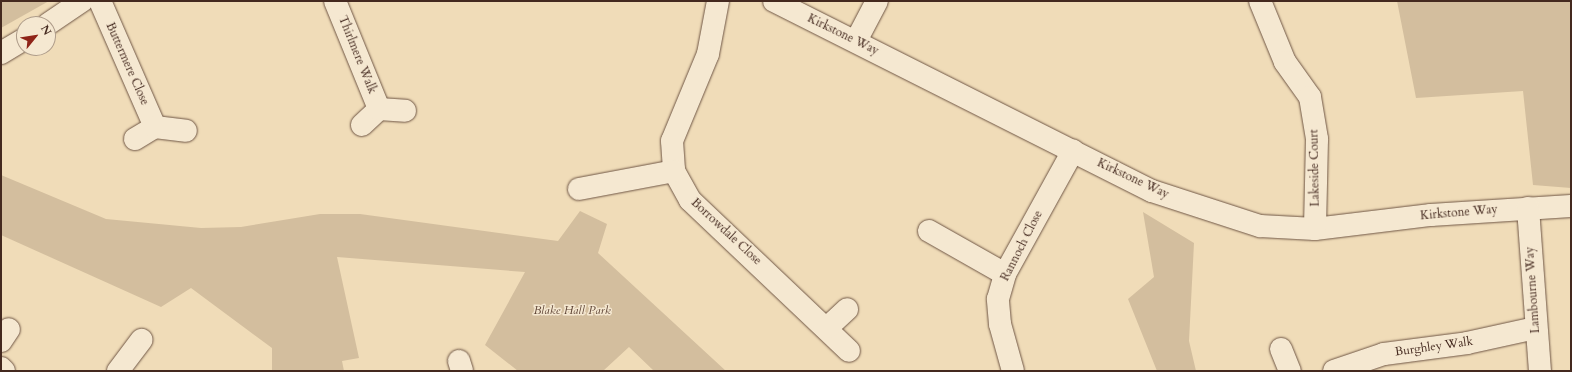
<!DOCTYPE html>
<html>
<head>
<meta charset="utf-8">
<style>
  body { margin:0 }
  #map { position:relative; width:1572px; height:372px; overflow:hidden; background:#f0dcb8; font-family:Cardo,serif }
  div>[style] { position:absolute }
  .green>* { inset:0; background:#d3be9e }
  .roads { filter:drop-shadow(0 0 1px #6f5645) drop-shadow(0 0 1px #6f5645) }
  .minor>* { height:22px; margin:-11px; padding:0 11px; transform-origin:11px; border-radius:11px; background:#f5e8d1 }
  span { translate:-50% -50%; white-space:nowrap; text-align:center; line-height:1.15; -webkit-text-stroke:3px #f5e8d1; paint-order:stroke }
  .street-label { font-size:12px; color:#44291f }
  .park-label { font-size:12px; color:#614738; font-style:italic }
  .frame { position:absolute; inset:0; border:2px solid #44291f; pointer-events:none }
  .north { position:absolute; left:16px; top:16px; width:40px; height:40px; box-sizing:border-box; background:#f5e8d1; border:1px solid #ae9c8a; border-radius:50%; rotate:60deg; font-size:11px; font-weight:700; line-height:16px; text-align:center; color:#44291f }
  .north::after { content:''; display:block; margin:auto; width:14px; height:18px; background:#8f2418; clip-path:polygon(50% 0,100% 100%,50% 72%,0 100%) }
</style>
</head>
<body>
<div id="map">
  <div class="green">
    <i style="clip-path:polygon(1px 1px,49px 1px,1px 28px)"></i>
    <i style="clip-path:polygon(1397px 1px,1571px 1px,1571px 188px,1533px 185px,1523px 91px,1416px 98px)"></i>
    <i style="clip-path:polygon(1px 175px,106px 219px,201px 228px,241px 227px,320px 214px,360px 214px,558px 241px,580px 211px,607px 224px,598px 253px,726px 371px,654px 371px,629px 347px,603px 371px,518px 371px,485px 345px,525px 272px,337px 257px,359px 358px,342px 361px,344px 371px,272px 371px,272px 348px,191px 288px,161px 307px,1px 235px)"></i>
    <i style="clip-path:polygon(1143px 212px,1194px 243px,1189px 341px,1196px 371px,1157px 371px,1128px 299px,1154px 277px)"></i>
  </div>
  <div class="roads">
    <div class="minor">
      <i style="left:100px;top:1px;width:137px;rotate:66.4deg"></i>
      <i style="left:335px;top:1px;width:117px;rotate:67.8deg"></i>
      <i style="left:718px;top:1px;width:54px;rotate:100.7deg"></i>
      <i style="left:708px;top:54px;width:94px;rotate:112.5deg"></i>
      <i style="left:672px;top:141px;width:30px;rotate:86deg"></i>
      <i style="left:674px;top:171px;width:33px;rotate:61deg"></i>
      <i style="left:690px;top:200px;width:219px;rotate:43.5deg"></i>
      <i style="left:774px;top:1px;width:423px;rotate:26.7deg"></i>
      <i style="left:1152px;top:191px;width:114px;rotate:18deg"></i>
      <i style="left:1260px;top:226px;width:55px;rotate:3.1deg"></i>
      <i style="left:1315px;top:229px;width:117px;rotate:-6.9deg"></i>
      <i style="left:1431px;top:215px;width:140px;rotate:-3.7deg"></i>
      <i style="left:1260px;top:1px;width:66px;rotate:67.7deg"></i>
      <i style="left:1285px;top:62px;width:43px;rotate:54.5deg"></i>
      <i style="left:1310px;top:97px;width:43px;rotate:80.5deg"></i>
      <i style="left:1317px;top:139px;width:90px;rotate:91.3deg"></i>
      <i style="left:48px;top:24px;width:41px;rotate:-34.1deg"></i>
      <i style="left:856px;top:41px;width:45px;rotate:-62.3deg"></i>
      <i style="left:1px;top:53px;width:27px;rotate:-31deg"></i>
      <i style="left:362px;top:125px;width:23px;rotate:-43deg"></i>
      <i style="left:379px;top:109px;width:26px;rotate:4deg"></i>
      <i style="left:135px;top:139px;width:23px;rotate:-31deg"></i>
      <i style="left:155px;top:127px;width:31px;rotate:7deg"></i>
      <i style="left:579px;top:189px;width:97px;rotate:-10.7deg"></i>
      <i style="left:1528px;top:208px;width:163px;rotate:85.8deg"></i>
      <i style="left:929px;top:231px;width:87px;rotate:29.5deg"></i>
      <i style="left:828px;top:327px;width:26px;rotate:-43deg"></i>
      <i style="left:1px;top:341px;width:14px;rotate:-56deg"></i>
      <i style="left:1281px;top:349px;width:24px;rotate:68deg"></i>
      <i style="left:459px;top:361px;width:10px;rotate:73deg"></i>
      <i style="left:1px;top:368px;width:4px;rotate:45deg"></i>
      <i style="left:118px;top:371px;width:39px;rotate:-53deg"></i>
      <i style="left:1013px;top:371px;width:49px;rotate:-105.5deg"></i>
      <i style="left:1000px;top:324px;width:25px;rotate:-95deg"></i>
      <i style="left:998px;top:299px;width:26px;rotate:-74deg"></i>
      <i style="left:1005px;top:274px;width:141px;rotate:-61.1deg"></i>
      <i style="left:1334px;top:371px;width:53px;rotate:-18.8deg"></i>
      <i style="left:1384px;top:354px;width:84px;rotate:-7.5deg"></i>
      <i style="left:1467px;top:343px;width:70px;rotate:-12.4deg"></i>
    </div>
  </div>
  <div class="street-label">
    <span style="left:843px;top:35px;rotate:26deg">Kirkstone Way</span>
    <span style="left:357px;top:55px;rotate:68deg">Thirlmere Walk</span>
    <span style="left:127px;top:64px;rotate:66deg">Buttermere Close</span>
    <span style="left:1315px;top:168px;rotate:-91deg">Lakeside Court</span>
    <span style="left:1133px;top:179px;rotate:25deg">Kirkstone Way</span>
    <span style="left:1459px;top:213px;rotate:-5deg">Kirkstone Way</span>
    <span style="left:726px;top:232px;rotate:43deg">Borrowdale Close</span>
    <span style="left:1022px;top:246px;rotate:-63deg">Rannoch Close</span>
    <span style="left:1533px;top:290px;rotate:-94deg">Lambourne Way</span>
    <span style="left:1434px;top:347px;rotate:-8deg">Burghley Walk</span>
  </div>
  <div class="park-label">
    <span style="left:572px;top:311px">Blake Hall Park</span>
  </div>
  <div class="frame"></div>
  <div class="north">N</div>
</div>
</body>
</html>
